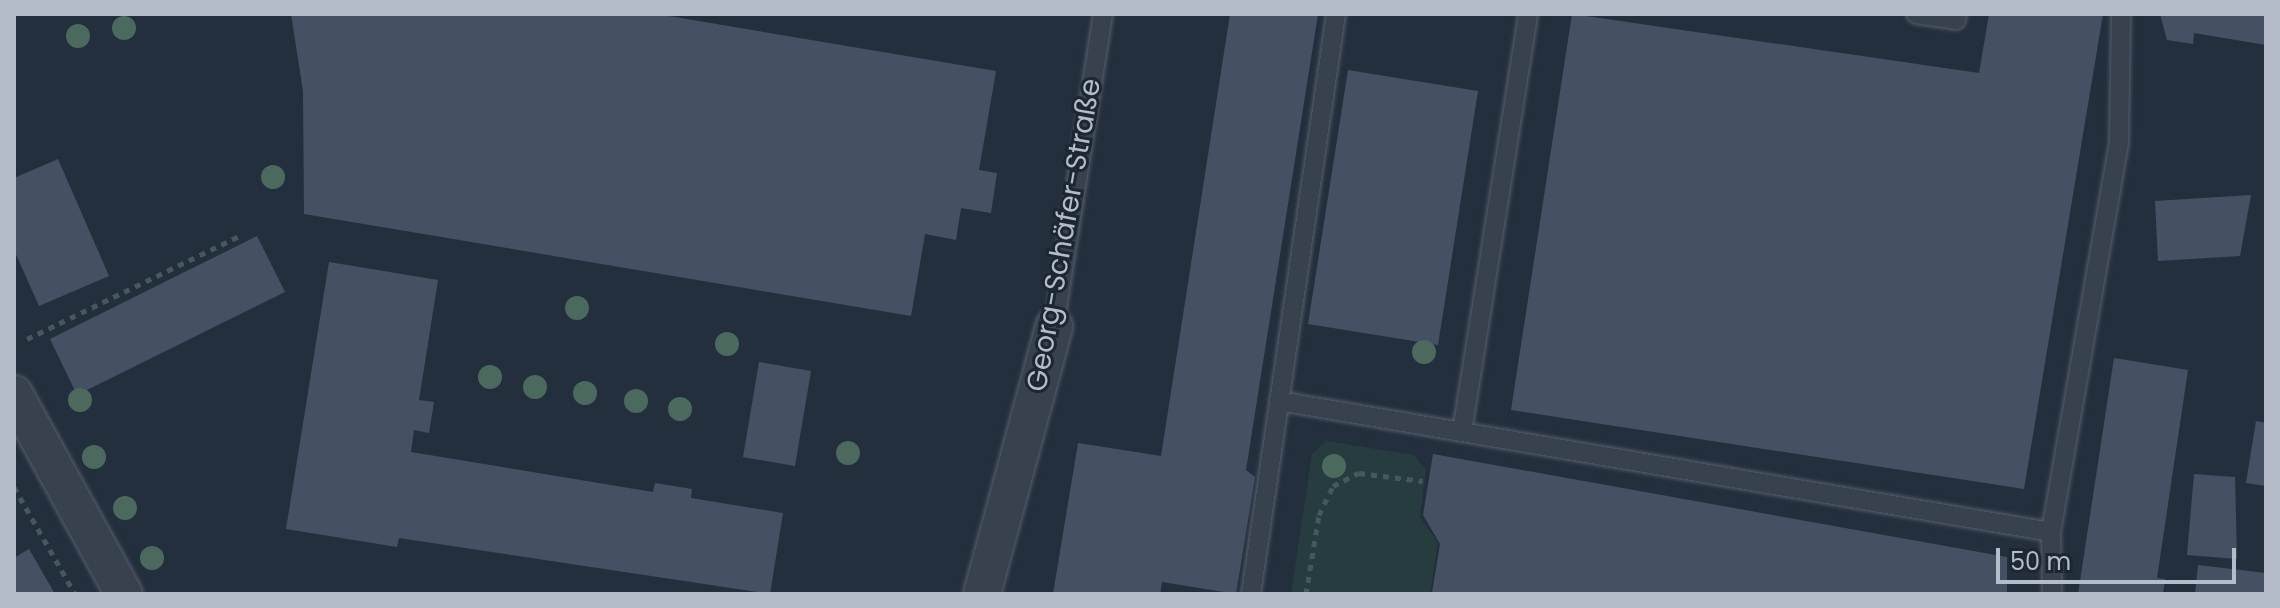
<!DOCTYPE html>
<html>
<head>
<meta charset="utf-8">
<style>
  body { margin:0 }
  #map { position:relative; width:2280px; height:608px; overflow:hidden; background:#242f3e; font-family:Poppins,sans-serif }
  div>[style] { position:absolute }
  .green>* { inset:0; background:#263c3f }
  .building>* { inset:0; background:#455162 }
  .path>* { height:5px; margin-top:-2.5px; transform-origin:0; background:repeating-linear-gradient(90deg,#44595c 0 6px,transparent 0 12px) }
  .roads { filter:drop-shadow(0 0 2px #565f6c) drop-shadow(0 0 2px #565f6c) }
  .service>* { height:18px; margin:-9px; padding:0 9px; transform-origin:9px; border-radius:9px; background:#38414e }
  .minor>* { height:36px; margin:-18px; padding:0 18px; transform-origin:18px; border-radius:18px; background:#38414e }
  .trees>* { width:24px; height:24px; margin:-12px; border-radius:50%; background:#4b6a5d }
  span { translate:-50% -50%; white-space:nowrap; text-align:center; line-height:1.15; -webkit-text-stroke:6px #1d2633; paint-order:stroke }
  .street-label { font-size:28px; color:#b4bcc9 }
  .frame { position:absolute; inset:0; border:16px solid #b4bcc9; pointer-events:none }
  .scale { position:absolute; left:1996px; top:548px; width:240px; height:36px; box-sizing:border-box; border:4px solid #b4bcc9; border-top:0; padding-left:10px; font-size:24px; line-height:28px; white-space:nowrap; color:#b4bcc9; -webkit-text-stroke:6px #1d2633; paint-order:stroke }
</style>
</head>
<body>
<div id="map">
  <div class="green">
    <i style="clip-path:polygon(1326px 441px,1414px 455px,1426px 470px,1420px 517px,1438px 543px,1430px 594px,1291px 594px,1312px 454px)"></i>
  </div>
  <div class="building">
    <i style="clip-path:polygon(291px 14px,657px 14px,996px 71px,979px 170px,997px 173px,991px 213px,961px 208px,956px 240px,925px 234px,911px 316px,304px 214px,303px 91px)"></i>
    <i style="clip-path:polygon(1230px 14px,1318px 14px,1246px 470px,1255px 477px,1236px 594px,1162px 582px,1160px 594px,1053px 594px,1078px 443px,1161px 456px)"></i>
    <i style="clip-path:polygon(1572px 14px,1979px 73px,1989px 14px,2103px 14px,2024px 489px,1511px 410px)"></i>
    <i style="clip-path:polygon(2160px 14px,2266px 14px,2266px 45px,2194px 33px,2193px 44px,2167px 40px)"></i>
    <i style="clip-path:polygon(1348px 70px,1478px 91px,1438px 345px,1308px 324px)"></i>
    <i style="clip-path:polygon(58px 159px,109px 276px,39px 306px,14px 250px,14px 178px)"></i>
    <i style="clip-path:polygon(2251px 195px,2240px 256px,2158px 261px,2155px 201px)"></i>
    <i style="clip-path:polygon(257px 236px,285px 292px,77px 395px,50px 339px)"></i>
    <i style="clip-path:polygon(329px 262px,438px 280px,419px 400px,434px 402px,429px 433px,414px 430px,411px 452px,653px 492px,655px 483px,692px 489px,691px 498px,783px 513px,770px 594px,399px 538px,397px 547px,286px 529px)"></i>
    <i style="clip-path:polygon(2114px 358px,2188px 370px,2157px 578px,2165px 579px,2163px 594px,2078px 594px)"></i>
    <i style="clip-path:polygon(759px 362px,811px 371px,795px 466px,743px 457px)"></i>
    <i style="clip-path:polygon(2256px 421px,2266px 423px,2266px 486px,2246px 483px)"></i>
    <i style="clip-path:polygon(1433px 454px,2007px 557px,2007px 594px,1432px 593px,1440px 544px,1423px 515px)"></i>
    <i style="clip-path:polygon(2194px 474px,2235px 477px,2237px 559px,2187px 555px)"></i>
    <i style="clip-path:polygon(29px 549px,55px 594px,14px 594px,14px 558px)"></i>
    <i style="clip-path:polygon(2198px 565px,2266px 573px,2266px 594px,2195px 594px)"></i>
  </div>
  <div class="path">
    <i style="left:27px;top:339px;width:236px;rotate:-25.9deg"></i>
    <i style="left:14px;top:487px;width:123px;rotate:60.3deg"></i>
    <i style="left:1306px;top:594px;width:80px;rotate:-80.7deg"></i>
    <i style="left:1319px;top:515px;width:32px;rotate:-64deg"></i>
    <i style="left:1333px;top:486px;width:29px;rotate:-27deg"></i>
    <i style="left:1359px;top:473px;width:64px;rotate:7.2deg"></i>
  </div>
  <div class="roads">
    <div class="service">
      <i style="left:1916px;top:14px;width:40px;rotate:8.5deg"></i>
      <i style="left:1956px;top:20px;width:6px;rotate:-81deg"></i>
      <i style="left:1054px;top:327px;width:317px;rotate:-81.1deg"></i>
      <i style="left:1279px;top:401px;width:783px;rotate:9.63deg"></i>
      <i style="left:1462px;top:432px;width:423px;rotate:-81deg"></i>
      <i style="left:1251px;top:594px;width:586px;rotate:-81.66deg"></i>
      <i style="left:2052px;top:594px;width:62px;rotate:-90.9deg"></i>
      <i style="left:2051px;top:532px;width:397px;rotate:-80.1deg"></i>
      <i style="left:2119px;top:141px;width:127px;rotate:-89.1deg"></i>
    </div>
    <div class="minor">
      <i style="left:14px;top:394px;width:228px;rotate:61.2deg"></i>
      <i style="left:982px;top:594px;width:277px;rotate:-74.9deg"></i>
    </div>
  </div>
  <div class="trees">
    <i style="left:124px;top:28px"></i>
    <i style="left:78px;top:36px"></i>
    <i style="left:273px;top:177px"></i>
    <i style="left:577px;top:308px"></i>
    <i style="left:727px;top:344px"></i>
    <i style="left:1424px;top:352px"></i>
    <i style="left:490px;top:377px"></i>
    <i style="left:535px;top:387px"></i>
    <i style="left:585px;top:393px"></i>
    <i style="left:80px;top:400px"></i>
    <i style="left:636px;top:401px"></i>
    <i style="left:680px;top:409px"></i>
    <i style="left:848px;top:453px"></i>
    <i style="left:94px;top:457px"></i>
    <i style="left:1334px;top:466px"></i>
    <i style="left:125px;top:508px"></i>
    <i style="left:152px;top:558px"></i>
  </div>
  <div class="street-label">
    <span style="left:1064px;top:235px;rotate:-80deg">Georg-Schäfer-Straße</span>
  </div>
  <div class="frame"></div>
  <div class="scale">50 m</div>
</div>
</body>
</html>
